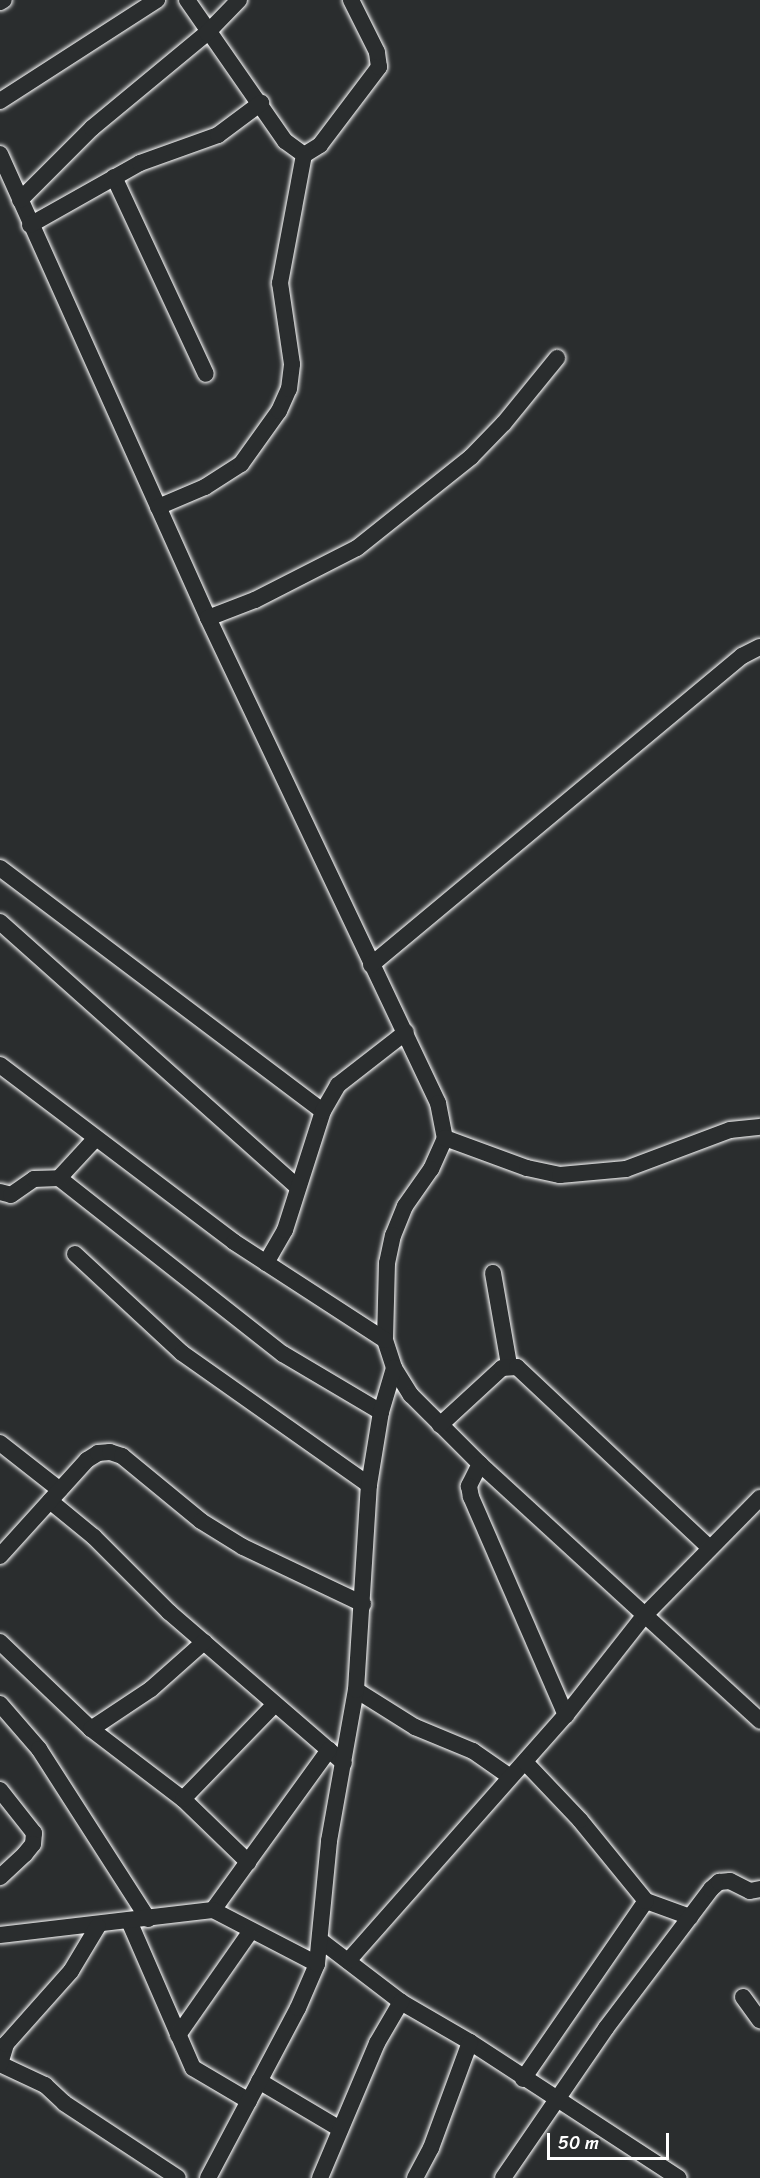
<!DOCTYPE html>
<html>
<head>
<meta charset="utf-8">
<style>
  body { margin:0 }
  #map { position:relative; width:760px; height:2178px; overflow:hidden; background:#2a2d2e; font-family:Sriracha,sans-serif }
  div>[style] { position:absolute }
  .roads { filter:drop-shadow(0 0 2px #fff) drop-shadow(0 0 2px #fff) }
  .minor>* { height:16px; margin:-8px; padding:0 8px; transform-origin:8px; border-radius:8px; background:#2a2d2e }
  span { translate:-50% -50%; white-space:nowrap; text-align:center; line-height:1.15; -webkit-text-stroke:4.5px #2a2d2e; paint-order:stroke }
  .scale { position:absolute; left:547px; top:2133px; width:122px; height:27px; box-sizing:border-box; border:3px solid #fff; border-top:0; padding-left:8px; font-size:18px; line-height:21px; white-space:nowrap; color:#fff; -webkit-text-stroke:4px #2a2d2e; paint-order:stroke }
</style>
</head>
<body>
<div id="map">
  <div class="roads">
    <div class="minor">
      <i style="left:187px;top:0;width:172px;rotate:55.2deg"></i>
      <i style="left:285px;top:141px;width:24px;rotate:36deg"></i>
      <i style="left:304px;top:155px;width:19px;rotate:-32deg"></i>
      <i style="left:320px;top:145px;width:98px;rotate:-52.9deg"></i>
      <i style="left:379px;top:67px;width:15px;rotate:-98deg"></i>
      <i style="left:377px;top:52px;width:58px;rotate:-116.6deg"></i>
      <i style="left:0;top:2px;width:4px;rotate:-27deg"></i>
      <i style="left:0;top:101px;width:187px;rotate:-32.8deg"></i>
      <i style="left:0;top:154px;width:508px;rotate:65.85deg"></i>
      <i style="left:208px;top:618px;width:537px;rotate:64.63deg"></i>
      <i style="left:438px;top:1103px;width:36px;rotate:79deg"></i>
      <i style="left:445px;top:1138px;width:34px;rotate:114deg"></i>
      <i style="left:431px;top:1169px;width:45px;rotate:125.1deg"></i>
      <i style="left:405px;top:1206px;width:31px;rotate:112deg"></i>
      <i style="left:393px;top:1235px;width:29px;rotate:102deg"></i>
      <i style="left:387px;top:1263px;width:77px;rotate:91.5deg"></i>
      <i style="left:385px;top:1340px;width:29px;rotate:72deg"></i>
      <i style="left:394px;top:1368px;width:32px;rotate:58deg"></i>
      <i style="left:411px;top:1395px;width:98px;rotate:45deg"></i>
      <i style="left:480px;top:1464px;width:380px;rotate:42.5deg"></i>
      <i style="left:114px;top:177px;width:217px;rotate:65deg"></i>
      <i style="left:20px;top:200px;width:102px;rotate:-45deg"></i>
      <i style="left:92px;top:128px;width:149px;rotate:-39.6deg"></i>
      <i style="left:207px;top:33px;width:46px;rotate:-45.9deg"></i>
      <i style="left:30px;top:225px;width:126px;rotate:-29.4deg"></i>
      <i style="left:140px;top:163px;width:83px;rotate:-19.7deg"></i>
      <i style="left:218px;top:135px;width:54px;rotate:-36.7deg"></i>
      <i style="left:158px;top:507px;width:51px;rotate:-23.1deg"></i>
      <i style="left:205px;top:487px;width:43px;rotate:-32.6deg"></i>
      <i style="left:241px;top:464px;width:65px;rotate:-54.4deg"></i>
      <i style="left:279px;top:411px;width:24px;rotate:-66deg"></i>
      <i style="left:289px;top:389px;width:25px;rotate:-83deg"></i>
      <i style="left:292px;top:364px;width:82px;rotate:-98.4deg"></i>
      <i style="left:280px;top:283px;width:130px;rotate:-79.4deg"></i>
      <i style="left:208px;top:618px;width:50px;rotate:-21deg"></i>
      <i style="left:255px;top:600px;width:114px;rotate:-27deg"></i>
      <i style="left:357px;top:548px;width:146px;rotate:-38.6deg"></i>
      <i style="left:471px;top:457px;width:47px;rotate:-45.9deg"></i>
      <i style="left:504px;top:423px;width:84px;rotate:-50.8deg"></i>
      <i style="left:0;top:868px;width:404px;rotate:37deg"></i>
      <i style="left:0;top:922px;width:398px;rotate:41.7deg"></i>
      <i style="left:371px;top:965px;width:483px;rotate:-39.8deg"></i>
      <i style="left:742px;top:656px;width:20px;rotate:-27deg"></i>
      <i style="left:0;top:1065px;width:293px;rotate:37.1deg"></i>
      <i style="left:234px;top:1242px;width:180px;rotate:33deg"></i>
      <i style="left:445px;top:1138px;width:87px;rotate:20.1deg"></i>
      <i style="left:527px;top:1168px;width:34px;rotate:12deg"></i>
      <i style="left:560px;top:1175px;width:66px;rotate:-5.2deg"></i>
      <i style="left:626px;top:1169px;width:111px;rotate:-20.6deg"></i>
      <i style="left:730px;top:1130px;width:30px;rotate:-6deg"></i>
      <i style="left:59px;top:1178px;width:285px;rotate:38.2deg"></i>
      <i style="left:283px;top:1354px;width:114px;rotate:30.6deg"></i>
      <i style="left:0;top:1192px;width:11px;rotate:15deg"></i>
      <i style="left:11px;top:1195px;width:28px;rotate:-35deg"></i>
      <i style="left:34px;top:1179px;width:25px;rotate:-2deg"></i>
      <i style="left:59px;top:1178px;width:54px;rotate:-47.2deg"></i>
      <i style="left:75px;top:1254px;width:146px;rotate:42.8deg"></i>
      <i style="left:182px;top:1353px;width:229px;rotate:35.2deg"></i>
      <i style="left:266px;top:1263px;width:38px;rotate:-60deg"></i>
      <i style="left:285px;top:1230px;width:125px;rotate:-72.3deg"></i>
      <i style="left:323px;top:1111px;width:30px;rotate:-60deg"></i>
      <i style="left:338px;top:1085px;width:86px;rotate:-37.9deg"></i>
      <i style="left:493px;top:1273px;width:93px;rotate:80.1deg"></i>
      <i style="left:440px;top:1425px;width:84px;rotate:-42.6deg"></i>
      <i style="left:502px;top:1368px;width:15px;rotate:-4deg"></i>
      <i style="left:517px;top:1367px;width:263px;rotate:43.2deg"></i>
      <i style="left:0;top:1443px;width:76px;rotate:38.1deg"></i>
      <i style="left:480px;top:1464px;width:25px;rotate:117deg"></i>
      <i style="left:469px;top:1486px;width:11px;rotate:80deg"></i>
      <i style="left:471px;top:1497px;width:238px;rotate:66.5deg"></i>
      <i style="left:50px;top:1501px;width:57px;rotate:39.3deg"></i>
      <i style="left:94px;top:1537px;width:106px;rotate:45deg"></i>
      <i style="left:169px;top:1612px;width:231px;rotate:40.8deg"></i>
      <i style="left:0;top:1556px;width:130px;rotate:-47.8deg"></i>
      <i style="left:87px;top:1460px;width:13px;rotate:-32deg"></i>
      <i style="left:98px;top:1453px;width:12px;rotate:-5deg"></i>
      <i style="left:110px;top:1452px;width:13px;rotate:18deg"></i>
      <i style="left:122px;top:1456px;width:102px;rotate:39.4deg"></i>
      <i style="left:201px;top:1521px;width:49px;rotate:31.8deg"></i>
      <i style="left:243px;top:1547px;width:133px;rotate:25.4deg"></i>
      <i style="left:0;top:1642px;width:126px;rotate:43.7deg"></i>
      <i style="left:91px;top:1729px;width:116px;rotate:37.3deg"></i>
      <i style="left:183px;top:1799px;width:91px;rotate:44.1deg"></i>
      <i style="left:356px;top:1690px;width:70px;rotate:32.1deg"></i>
      <i style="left:415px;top:1727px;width:63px;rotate:22.5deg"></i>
      <i style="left:473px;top:1751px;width:44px;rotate:34.8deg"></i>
      <i style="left:0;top:1704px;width:60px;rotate:49.1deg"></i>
      <i style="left:39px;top:1749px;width:202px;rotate:57.3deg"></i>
      <i style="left:91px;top:1729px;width:72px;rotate:-33.7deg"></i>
      <i style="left:151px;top:1689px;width:71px;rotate:-41.6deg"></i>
      <i style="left:0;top:1790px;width:55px;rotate:51.7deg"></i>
      <i style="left:34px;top:1833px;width:11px;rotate:95deg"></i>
      <i style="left:33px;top:1844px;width:13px;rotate:129deg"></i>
      <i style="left:25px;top:1854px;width:34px;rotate:137deg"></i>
      <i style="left:183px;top:1799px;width:132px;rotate:-45.9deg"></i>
      <i style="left:646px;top:1901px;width:47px;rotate:20deg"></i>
      <i style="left:213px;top:1910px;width:198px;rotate:-54.1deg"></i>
      <i style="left:129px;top:1921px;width:160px;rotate:66.5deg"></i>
      <i style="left:193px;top:2068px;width:65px;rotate:30.5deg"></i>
      <i style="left:0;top:1935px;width:214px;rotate:-6.7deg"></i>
      <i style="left:213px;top:1910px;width:117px;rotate:27.4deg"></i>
      <i style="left:320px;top:1940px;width:102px;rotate:37.4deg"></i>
      <i style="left:401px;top:2002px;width:80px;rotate:30.1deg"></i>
      <i style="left:470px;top:2042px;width:249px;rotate:33.1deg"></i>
      <i style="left:348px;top:1961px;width:329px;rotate:-48.5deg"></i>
      <i style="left:566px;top:1715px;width:125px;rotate:-51.8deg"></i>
      <i style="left:643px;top:1617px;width:167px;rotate:-45.5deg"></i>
      <i style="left:743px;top:1997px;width:29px;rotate:54deg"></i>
      <i style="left:178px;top:2035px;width:126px;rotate:-55deg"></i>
      <i style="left:0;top:2064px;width:50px;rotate:25deg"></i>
      <i style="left:45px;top:2085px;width:26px;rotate:43deg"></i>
      <i style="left:64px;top:2103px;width:136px;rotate:33.3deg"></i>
      <i style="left:0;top:2064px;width:21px;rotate:-73deg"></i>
      <i style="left:6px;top:2044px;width:98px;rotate:-48.3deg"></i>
      <i style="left:71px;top:1971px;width:52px;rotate:-59deg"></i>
      <i style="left:523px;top:2079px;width:216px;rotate:-55.4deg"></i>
      <i style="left:646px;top:1901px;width:104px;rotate:-129.2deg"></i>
      <i style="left:580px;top:1820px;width:80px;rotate:-133.5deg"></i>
      <i style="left:259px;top:2081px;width:94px;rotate:30.7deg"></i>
      <i style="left:208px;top:2178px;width:192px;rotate:-62.1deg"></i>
      <i style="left:298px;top:2008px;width:48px;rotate:-66.6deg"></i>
      <i style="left:317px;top:1964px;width:124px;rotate:-84.4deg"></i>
      <i style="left:329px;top:1841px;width:153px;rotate:-79.9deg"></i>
      <i style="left:356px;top:1690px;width:205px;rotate:-86.4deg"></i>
      <i style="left:369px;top:1485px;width:74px;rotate:-80.7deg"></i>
      <i style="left:381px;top:1412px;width:46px;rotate:-73.5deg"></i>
      <i style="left:320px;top:2178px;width:147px;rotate:-67.1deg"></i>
      <i style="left:377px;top:2043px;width:48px;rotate:-59.7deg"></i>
      <i style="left:415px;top:2178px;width:34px;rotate:-62deg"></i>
      <i style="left:431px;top:2148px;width:113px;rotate:-69.8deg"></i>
      <i style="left:503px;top:2178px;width:182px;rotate:-55.5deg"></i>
      <i style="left:606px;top:2028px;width:174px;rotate:-52.9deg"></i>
      <i style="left:711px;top:1889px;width:11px;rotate:-41deg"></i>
      <i style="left:719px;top:1882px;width:11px;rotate:-5deg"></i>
      <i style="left:730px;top:1881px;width:22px;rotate:27deg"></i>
      <i style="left:750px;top:1891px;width:10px;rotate:-11deg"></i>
    </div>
  </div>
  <div class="scale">50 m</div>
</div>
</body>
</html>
